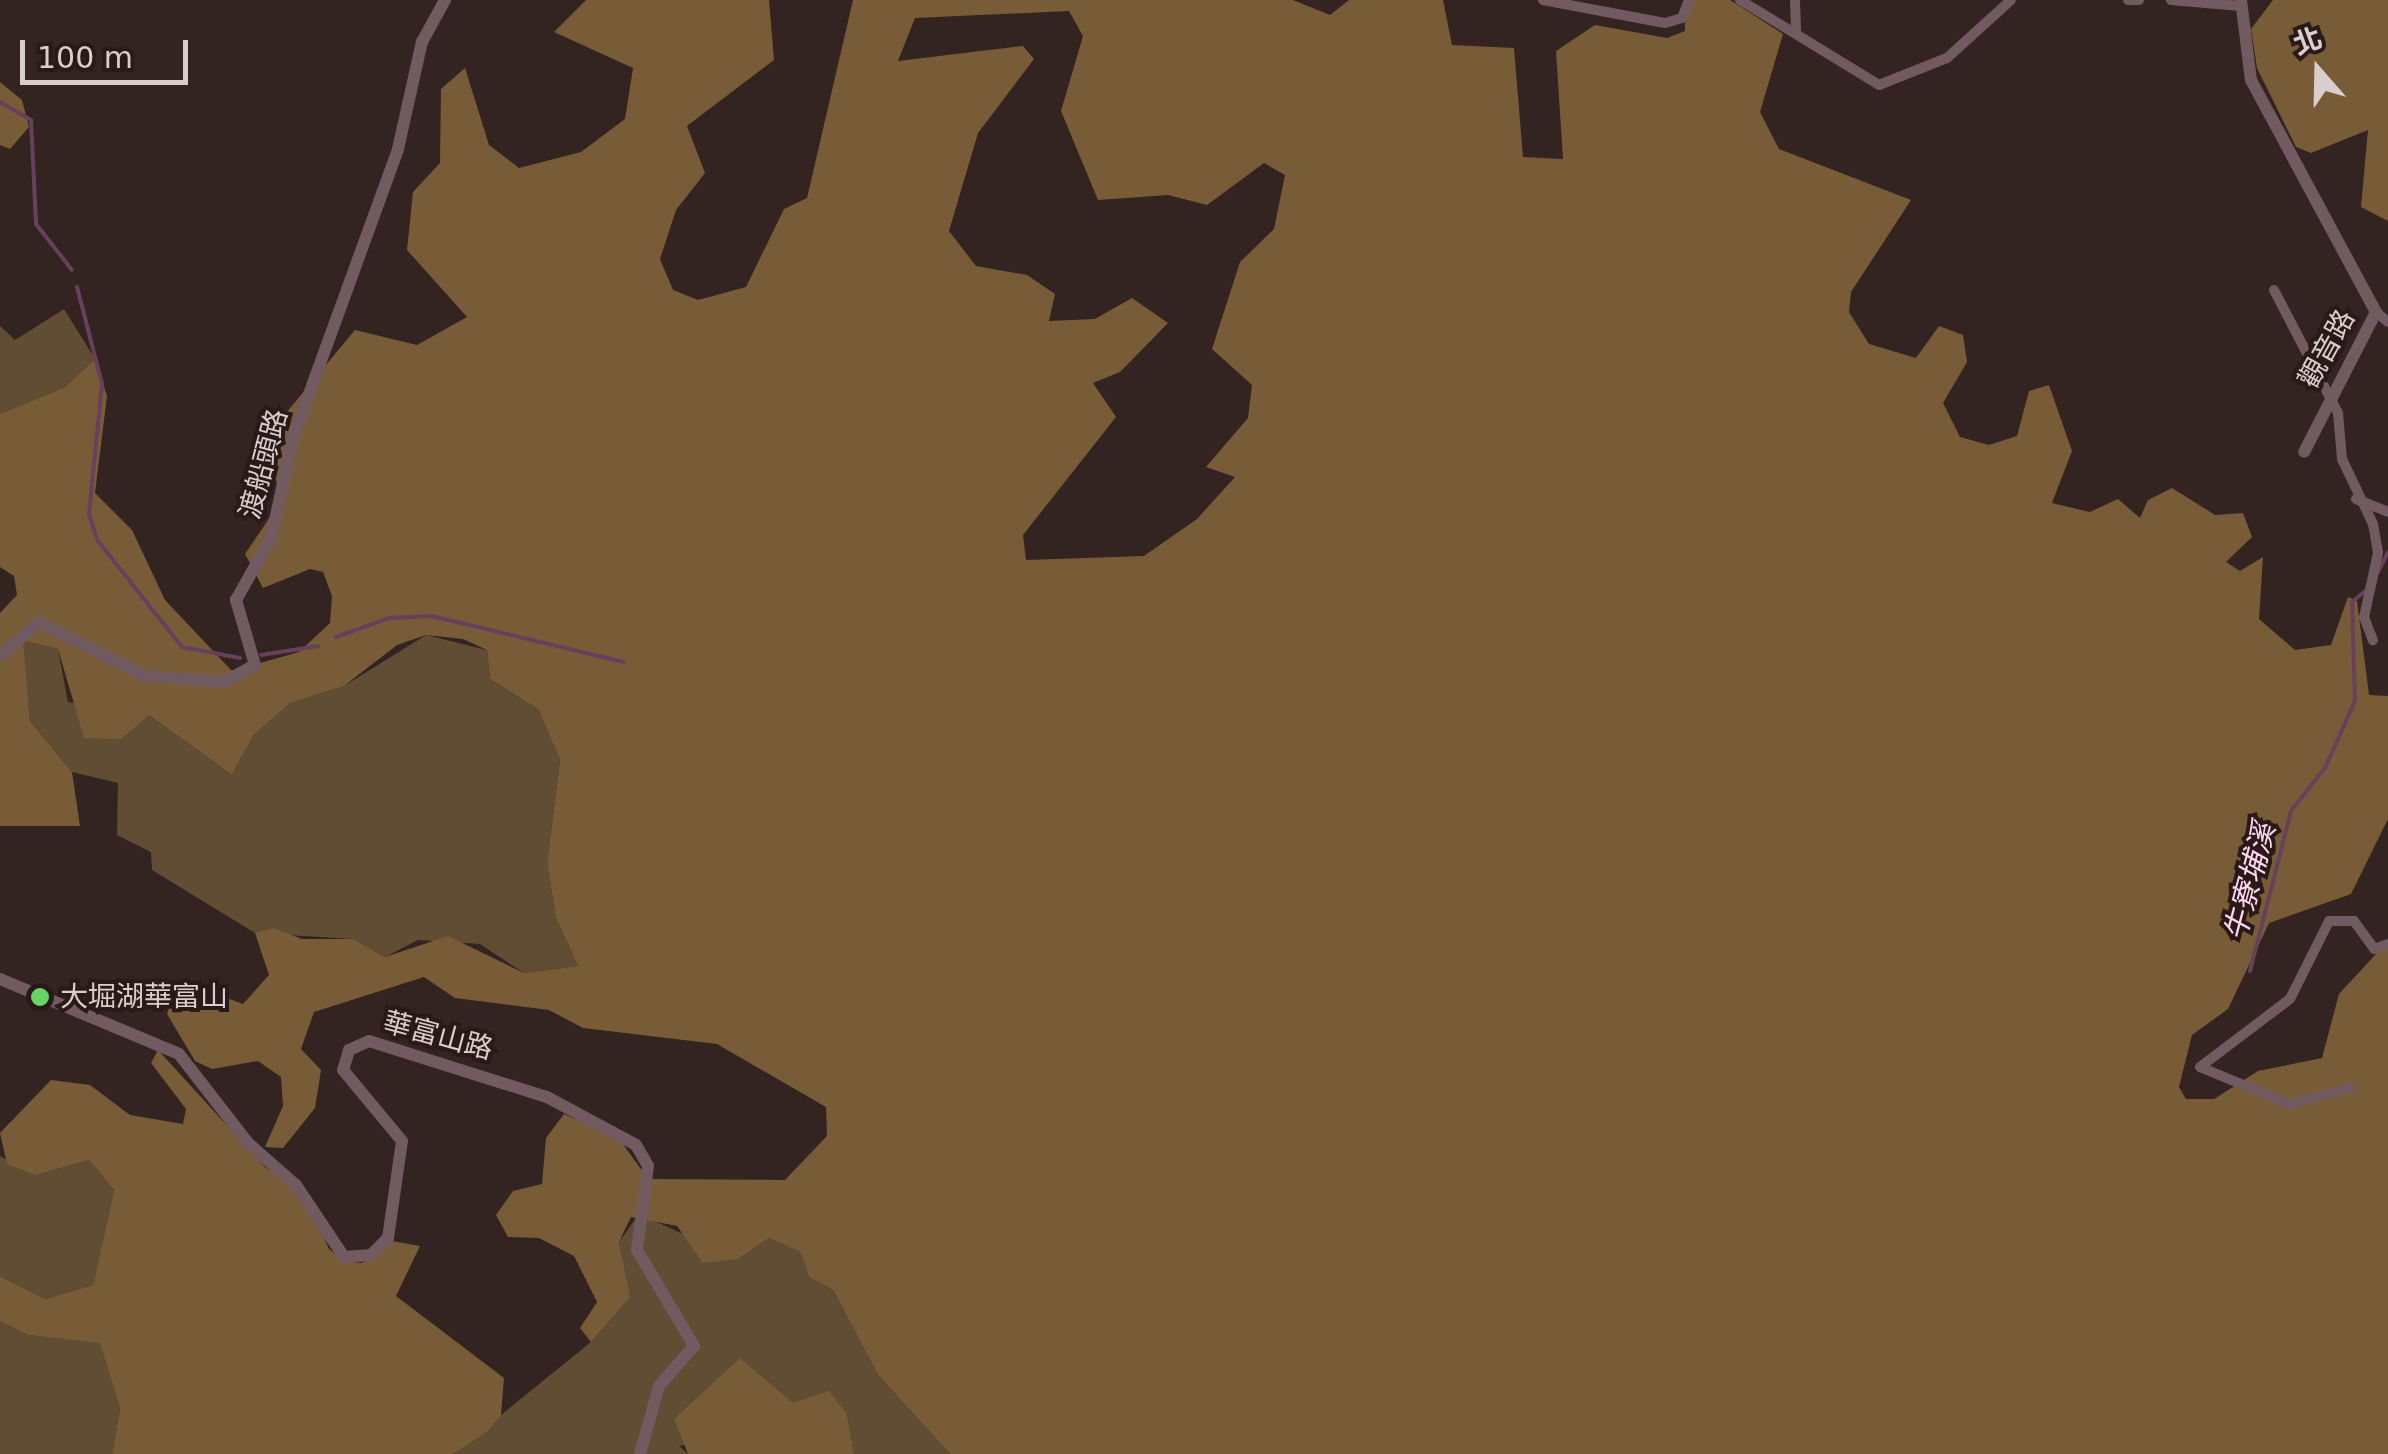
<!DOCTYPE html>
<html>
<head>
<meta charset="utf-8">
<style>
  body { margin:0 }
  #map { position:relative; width:2388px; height:1454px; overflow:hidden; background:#332321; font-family:"DejaVu Sans","Noto Sans TC",sans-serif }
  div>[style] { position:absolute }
  .green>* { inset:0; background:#604d34 }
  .forest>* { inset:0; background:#785c37 }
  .stream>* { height:4px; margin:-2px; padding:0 2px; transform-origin:2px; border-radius:2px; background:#67415c }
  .minor>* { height:10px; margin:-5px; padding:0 5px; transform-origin:5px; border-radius:5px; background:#715b61 }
  .tertiary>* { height:12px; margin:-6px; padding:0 6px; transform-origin:6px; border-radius:6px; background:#715b61 }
  .dots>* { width:28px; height:28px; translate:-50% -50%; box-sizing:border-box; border:5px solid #291a18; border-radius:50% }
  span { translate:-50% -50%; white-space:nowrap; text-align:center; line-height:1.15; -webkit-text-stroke:8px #291a18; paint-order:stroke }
  .street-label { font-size:28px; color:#d9cecd }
  .poi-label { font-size:28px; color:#d9cecd }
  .left { translate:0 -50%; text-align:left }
  .water-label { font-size:30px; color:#fed6f1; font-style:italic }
  .north { position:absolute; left:2268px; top:20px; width:100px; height:100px; -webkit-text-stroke:8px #291a18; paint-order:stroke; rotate:340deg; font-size:28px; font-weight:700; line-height:40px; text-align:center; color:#d9cecd }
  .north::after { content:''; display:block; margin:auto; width:35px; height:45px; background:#d9cecd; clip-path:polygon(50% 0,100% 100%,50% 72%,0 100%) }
  .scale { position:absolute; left:20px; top:40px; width:168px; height:45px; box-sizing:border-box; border:5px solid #d9cecd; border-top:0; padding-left:12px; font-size:30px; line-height:35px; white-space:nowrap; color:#d9cecd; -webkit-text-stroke:8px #291a18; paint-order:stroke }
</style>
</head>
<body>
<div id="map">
  <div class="green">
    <i style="clip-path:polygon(64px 309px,95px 359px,65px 387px,0 414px,0 326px,15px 340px)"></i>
    <i style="clip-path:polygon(426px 635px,487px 650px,490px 679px,538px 709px,560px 760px,547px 863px,556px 918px,578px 966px,524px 973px,480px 944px,418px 940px,385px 957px,353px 939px,255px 933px,152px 870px,151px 852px,117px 835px,118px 783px,72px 772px,30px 721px,22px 641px,58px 649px,68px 702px,149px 715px,232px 775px,253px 736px,290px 703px,344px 686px)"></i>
    <i style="clip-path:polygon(0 1156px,36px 1175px,89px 1160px,114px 1190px,93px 1285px,45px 1299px,0 1276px)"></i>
    <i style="clip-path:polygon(639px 1214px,738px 1259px,769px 1238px,800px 1252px,809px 1277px,833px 1290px,878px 1375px,950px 1454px,854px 1454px,847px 1414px,679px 1446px,688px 1454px,453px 1454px,591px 1342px,629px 1297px,619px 1242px)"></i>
    <i style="clip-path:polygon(0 1321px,28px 1335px,100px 1342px,120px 1409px,112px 1454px,0 1454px)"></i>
  </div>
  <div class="forest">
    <i style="clip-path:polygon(evenodd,586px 0,769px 0,774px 60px,687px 126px,705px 173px,676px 210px,660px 259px,673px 290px,698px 300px,746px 287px,784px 209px,807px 198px,853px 0,1293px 0,1330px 15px,1349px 0,1443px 0,1452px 45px,1514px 48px,1523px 157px,1563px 159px,1556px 51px,1595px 25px,1667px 38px,1685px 31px,1685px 0,1730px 0,1783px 34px,1760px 112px,1779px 149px,1911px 200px,1851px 292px,1849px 312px,1869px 344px,1916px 358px,1939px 326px,1963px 335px,1967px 362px,1943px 403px,1960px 437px,1989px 445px,2017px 436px,2029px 391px,2049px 385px,2072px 451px,2052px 503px,2090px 512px,2118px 499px,2140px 518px,2148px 500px,2172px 488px,2215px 515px,2243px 513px,2252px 537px,2226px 562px,2240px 571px,2263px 557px,2259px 619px,2295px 650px,2331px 645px,2348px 597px,2357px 601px,2369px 695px,2388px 696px,2388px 819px,2351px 894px,2269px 923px,2228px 1009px,2192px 1035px,2179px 1087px,2186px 1099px,2214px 1099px,2258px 1071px,2322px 1058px,2339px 994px,2388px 941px,2388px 1454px,950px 1454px,878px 1375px,833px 1290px,809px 1277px,800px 1252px,769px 1238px,738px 1259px,703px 1263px,677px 1226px,631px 1217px,619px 1242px,630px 1297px,591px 1342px,580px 1328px,597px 1302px,574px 1256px,539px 1238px,508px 1237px,496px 1215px,513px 1191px,542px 1184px,546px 1138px,564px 1114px,620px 1140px,648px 1179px,785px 1180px,827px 1136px,826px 1107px,717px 1044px,583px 1028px,549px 1010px,455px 998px,424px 977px,314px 1012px,301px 1049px,321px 1070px,315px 1108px,283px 1148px,265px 1147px,283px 1106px,281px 1077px,258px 1061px,212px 1069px,195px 1061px,167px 1014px,173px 996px,189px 984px,243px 1004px,269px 975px,255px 933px,273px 928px,302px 939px,353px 939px,385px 957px,448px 936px,524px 973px,578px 966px,556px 918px,547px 863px,560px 760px,538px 709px,490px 679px,487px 650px,463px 639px,426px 635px,397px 645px,344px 686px,290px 703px,253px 736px,232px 775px,149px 715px,121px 739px,84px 738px,58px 649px,23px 641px,30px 721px,72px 772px,80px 826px,0 826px,0 613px,17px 595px,14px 576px,0 567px,0 414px,65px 387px,95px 359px,107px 396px,95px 493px,132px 530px,165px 600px,232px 671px,299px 652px,330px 623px,332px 596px,323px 572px,310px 569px,263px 588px,245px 554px,281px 501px,269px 451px,286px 413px,355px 330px,417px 345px,467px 317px,407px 250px,413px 192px,440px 163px,441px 89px,465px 68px,489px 145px,519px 168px,581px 152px,625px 119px,633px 68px,554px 32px,586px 0,1069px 11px,1083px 36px,1061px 111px,1098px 200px,1168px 195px,1207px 205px,1264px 163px,1285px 175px,1274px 229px,1240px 262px,1212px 349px,1252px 385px,1248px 418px,1206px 467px,1235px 477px,1197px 519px,1144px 556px,1026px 560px,1023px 535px,1116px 417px,1093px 383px,1120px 372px,1168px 323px,1132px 298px,1095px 319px,1049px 321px,1055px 294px,1027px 275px,976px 266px,949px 231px,978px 133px,1034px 59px,1023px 46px,898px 61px,915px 18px,1069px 11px)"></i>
    <i style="clip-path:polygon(2273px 0,2388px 0,2388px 221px,2361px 207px,2368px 130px,2311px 153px,2296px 147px,2257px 68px,2251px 29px)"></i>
    <i style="clip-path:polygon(0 82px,22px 100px,29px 127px,10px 149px,0 145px)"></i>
    <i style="clip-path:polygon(158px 1050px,265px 1167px,305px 1192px,329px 1249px,344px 1261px,362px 1263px,392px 1241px,420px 1246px,396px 1296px,504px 1378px,501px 1415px,488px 1431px,453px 1454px,112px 1454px,120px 1409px,100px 1343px,28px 1335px,0 1321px,0 1276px,45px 1299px,93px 1285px,114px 1190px,89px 1160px,36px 1175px,7px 1164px,0 1133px,51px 1080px,90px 1085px,130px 1115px,183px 1124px,186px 1109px,151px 1063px)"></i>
    <i style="clip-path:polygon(740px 1358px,793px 1403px,829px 1391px,847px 1414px,854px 1454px,688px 1454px,674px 1419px)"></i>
  </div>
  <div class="stream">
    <i style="left:0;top:102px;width:36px;rotate:30deg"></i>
    <i style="left:31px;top:120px;width:104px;rotate:87.2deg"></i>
    <i style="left:36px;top:224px;width:58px;rotate:52deg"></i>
    <i style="left:77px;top:287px;width:100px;rotate:75.5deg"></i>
    <i style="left:102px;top:384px;width:131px;rotate:95.7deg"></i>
    <i style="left:89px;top:514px;width:28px;rotate:72deg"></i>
    <i style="left:98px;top:541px;width:135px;rotate:51.6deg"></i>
    <i style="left:182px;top:647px;width:59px;rotate:10.7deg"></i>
    <i style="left:2378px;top:572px;width:22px;rotate:-63deg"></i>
    <i style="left:336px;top:637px;width:56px;rotate:-19.7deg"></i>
    <i style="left:389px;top:618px;width:43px;rotate:-2.7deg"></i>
    <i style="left:432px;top:616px;width:197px;rotate:13.5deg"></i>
    <i style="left:261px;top:655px;width:58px;rotate:-9deg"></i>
    <i style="left:2250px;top:971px;width:165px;rotate:-75.6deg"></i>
    <i style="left:2291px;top:811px;width:55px;rotate:-51.7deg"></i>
    <i style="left:2325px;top:768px;width:73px;rotate:-65.9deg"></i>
    <i style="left:2355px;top:701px;width:99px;rotate:-91.7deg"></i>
    <i style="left:2352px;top:602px;width:17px;rotate:-40deg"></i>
  </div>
  <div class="minor">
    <i style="left:1543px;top:0;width:124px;rotate:10.7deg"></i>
    <i style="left:1665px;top:23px;width:18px;rotate:-16deg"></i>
    <i style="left:1682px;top:18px;width:19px;rotate:-69deg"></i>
    <i style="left:1740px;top:0;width:163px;rotate:31.4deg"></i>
    <i style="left:1879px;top:85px;width:73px;rotate:-21.7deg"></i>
    <i style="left:1947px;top:58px;width:86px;rotate:-42.2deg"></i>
    <i style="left:1795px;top:0;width:34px;rotate:88deg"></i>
    <i style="left:2128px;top:0;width:11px"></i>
    <i style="left:2171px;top:0;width:69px;rotate:5deg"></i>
    <i style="left:2274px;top:290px;width:139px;rotate:62.5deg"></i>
    <i style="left:2338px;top:413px;width:46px;rotate:85deg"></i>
    <i style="left:2342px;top:459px;width:72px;rotate:64.5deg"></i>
    <i style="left:2373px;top:524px;width:29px;rotate:80deg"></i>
    <i style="left:2378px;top:553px;width:66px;rotate:102.3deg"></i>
    <i style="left:2364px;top:617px;width:25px;rotate:69deg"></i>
    <i style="left:2376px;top:312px;width:16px;rotate:40deg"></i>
    <i style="left:2356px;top:499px;width:35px;rotate:22deg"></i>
    <i style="left:2350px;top:1088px;width:63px;rotate:165.3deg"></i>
    <i style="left:2289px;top:1104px;width:96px;rotate:-157.4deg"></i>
    <i style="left:2200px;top:1067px;width:113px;rotate:-37.1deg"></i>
    <i style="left:2290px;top:999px;width:87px;rotate:-63.4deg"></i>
    <i style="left:2329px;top:921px;width:25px"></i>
    <i style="left:2354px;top:921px;width:34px;rotate:54deg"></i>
    <i style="left:2374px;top:949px;width:15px;rotate:-20deg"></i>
  </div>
  <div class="tertiary">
    <i style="left:2241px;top:0;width:81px;rotate:82.9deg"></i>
    <i style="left:2251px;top:80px;width:264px;rotate:61.7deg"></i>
    <i style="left:2376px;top:312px;width:157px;rotate:117.2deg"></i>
    <i style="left:0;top:656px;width:52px;rotate:-41.1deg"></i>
    <i style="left:39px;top:622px;width:119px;rotate:27deg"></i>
    <i style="left:145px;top:676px;width:79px;rotate:4.3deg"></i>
    <i style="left:224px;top:682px;width:35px;rotate:-29deg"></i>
    <i style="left:255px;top:665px;width:68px;rotate:-106.3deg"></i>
    <i style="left:236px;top:600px;width:71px;rotate:-60.6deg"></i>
    <i style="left:271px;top:538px;width:102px;rotate:-77.6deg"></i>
    <i style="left:293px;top:438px;width:307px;rotate:-70deg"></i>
    <i style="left:398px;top:149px;width:110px;rotate:-77.4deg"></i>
    <i style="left:422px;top:42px;width:48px;rotate:-61.3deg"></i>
    <i style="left:0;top:979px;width:194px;rotate:22.7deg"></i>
    <i style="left:179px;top:1054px;width:113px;rotate:52.2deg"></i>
    <i style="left:248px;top:1143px;width:64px;rotate:41.2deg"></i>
    <i style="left:296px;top:1185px;width:87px;rotate:56.3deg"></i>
    <i style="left:344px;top:1257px;width:27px;rotate:-4deg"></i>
    <i style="left:371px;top:1255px;width:24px;rotate:-45deg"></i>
    <i style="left:388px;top:1238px;width:98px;rotate:-81.8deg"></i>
    <i style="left:402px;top:1141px;width:92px;rotate:-129.7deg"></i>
    <i style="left:343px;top:1070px;width:21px;rotate:-73deg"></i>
    <i style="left:349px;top:1050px;width:22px;rotate:-24deg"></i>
    <i style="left:369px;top:1041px;width:187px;rotate:17.5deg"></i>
    <i style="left:547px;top:1097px;width:101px;rotate:28.3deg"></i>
    <i style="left:636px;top:1145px;width:24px;rotate:60deg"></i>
    <i style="left:648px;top:1166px;width:85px;rotate:97.5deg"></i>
    <i style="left:637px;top:1250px;width:112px;rotate:59.3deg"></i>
    <i style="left:694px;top:1346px;width:53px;rotate:131.2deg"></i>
    <i style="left:659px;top:1386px;width:71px;rotate:105.6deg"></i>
  </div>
  <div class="dots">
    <i style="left:40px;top:997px;background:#67d466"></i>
  </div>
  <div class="street-label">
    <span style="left:2327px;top:349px;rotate:-61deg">觀音路</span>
    <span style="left:264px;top:464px;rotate:-75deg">渡船頭路</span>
    <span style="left:438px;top:1036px;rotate:15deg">華富山路</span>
  </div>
  <div class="poi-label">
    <span class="left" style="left:60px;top:997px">大堀湖華富山</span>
  </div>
  <div class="water-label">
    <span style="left:2250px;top:882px;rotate:-75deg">牛寮埔溪</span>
  </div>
  <div class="north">北</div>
  <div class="scale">100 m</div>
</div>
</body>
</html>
